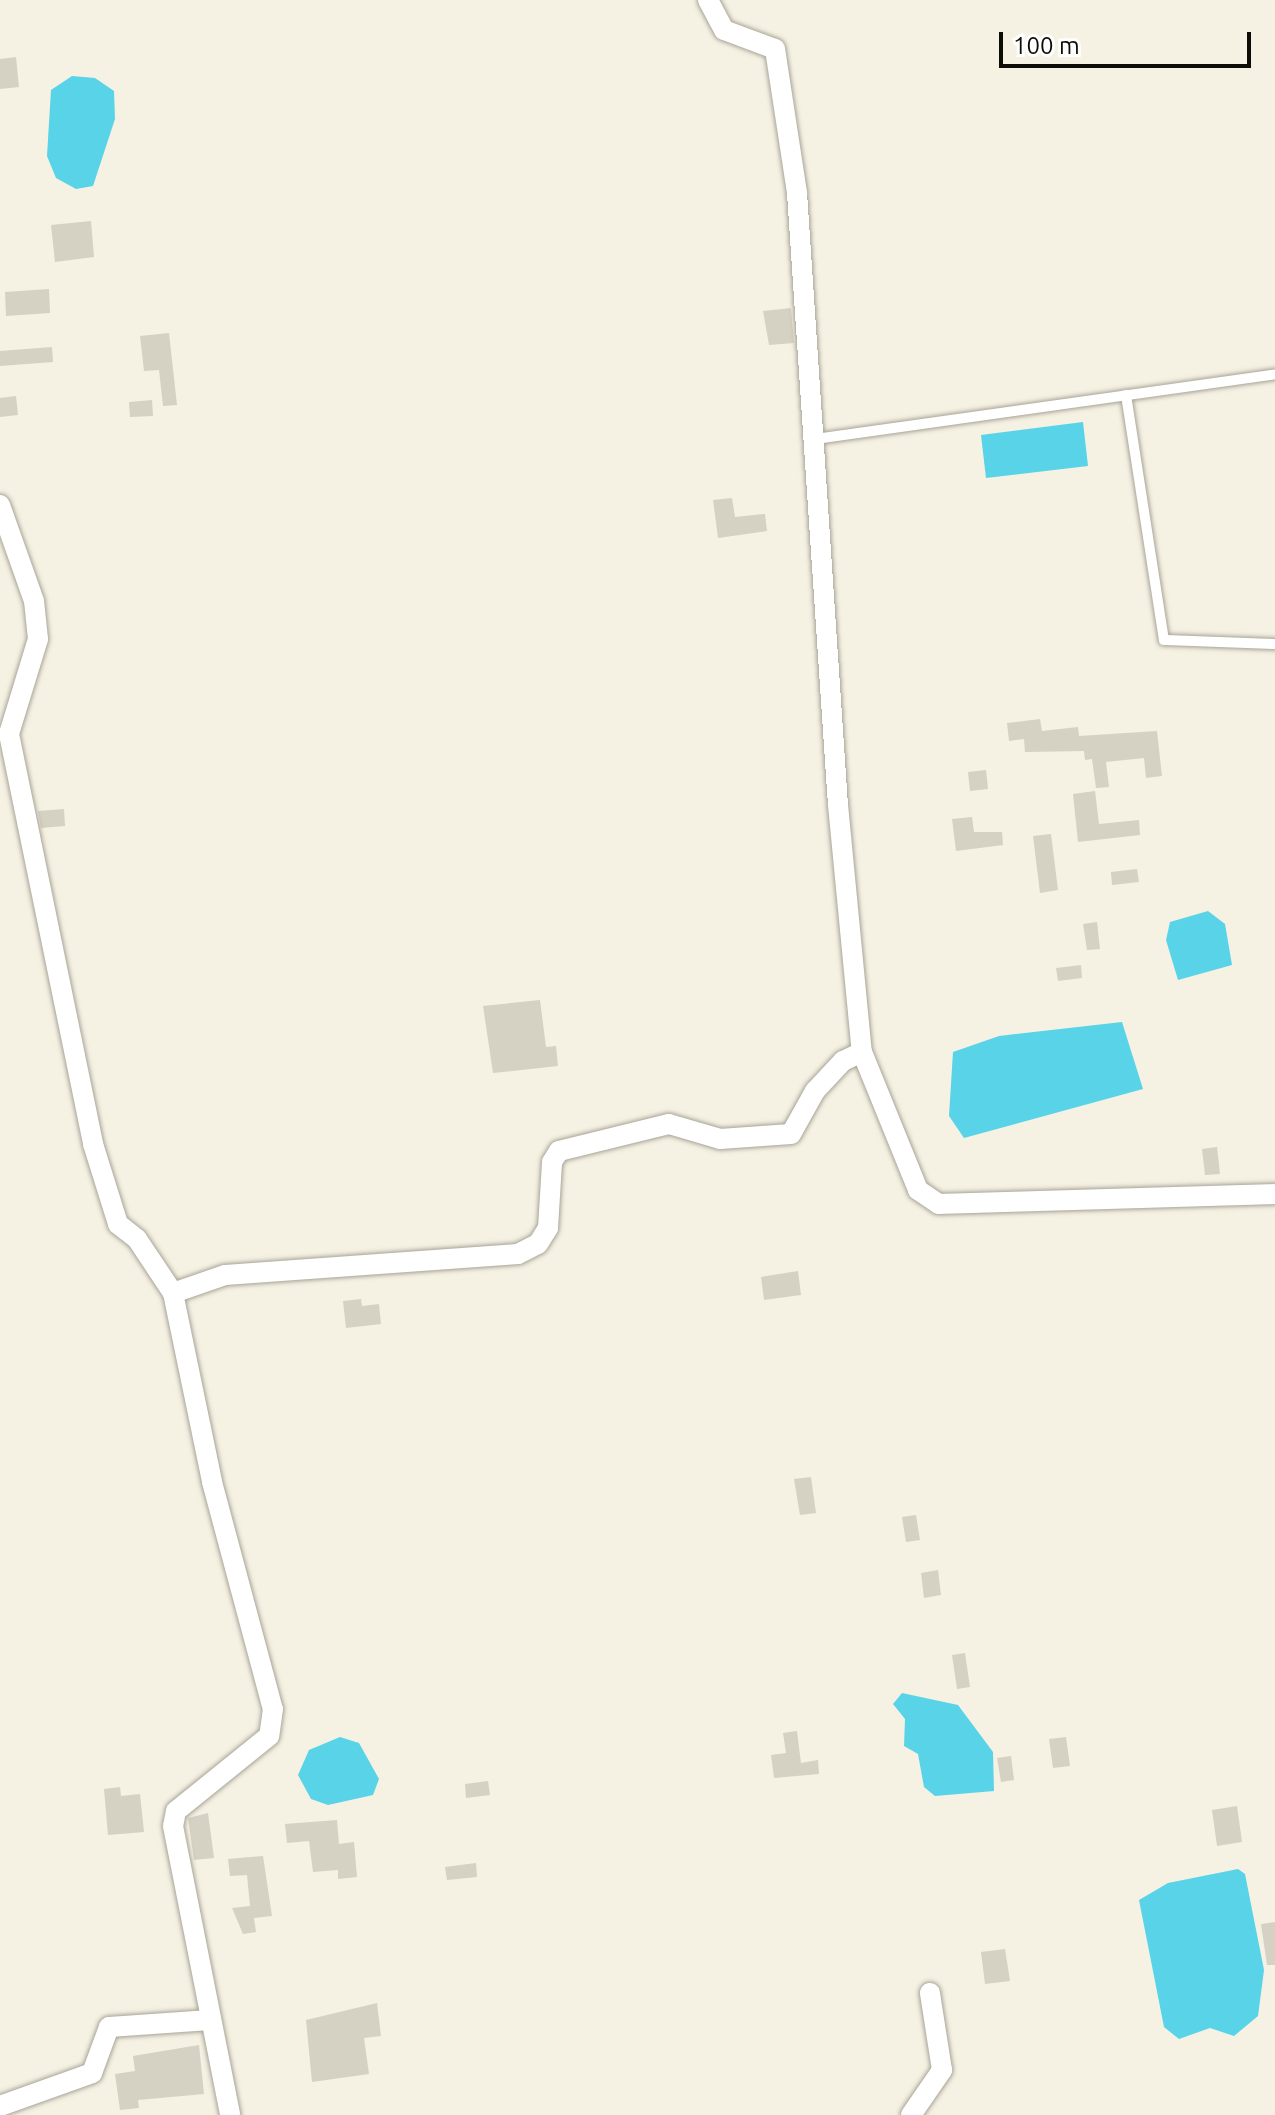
<!DOCTYPE html>
<html>
<head>
<meta charset="utf-8">
<style>
  body { margin:0 }
  #map { position:relative; width:1275px; height:2115px; overflow:hidden; background:#f5f1e3; font-family:Ubuntu,sans-serif }
  div>[style] { position:absolute }
  .water>* { inset:0; background:#58d3e8 }
  .building>* { inset:0; background:#d5d1c3 }
  .roads { filter:drop-shadow(0 0 2px #a8a497) drop-shadow(0 0 2px #a8a497) }
  .service>* { height:10px; margin:-5px; padding:0 5px; transform-origin:5px; border-radius:5px; background:#fff }
  .minor>* { height:20px; margin:-10px; padding:0 10px; transform-origin:10px; border-radius:10px; background:#fff }
  span { translate:-50% -50%; white-space:nowrap; text-align:center; line-height:1.15; -webkit-text-stroke:8px #fefefe; paint-order:stroke }
  .scale { position:absolute; left:999px; top:32px; width:252px; height:36px; box-sizing:border-box; border:4px solid #0d0c07; border-top:0; padding-left:10px; font-size:24px; line-height:28px; white-space:nowrap; color:#0d0c07; -webkit-text-stroke:6px #fefefe; paint-order:stroke }
</style>
</head>
<body>
<div id="map">
  <div class="water">
    <i style="clip-path:polygon(72px 76px,95px 78px,114px 91px,115px 119px,93px 186px,76px 189px,56px 178px,47px 156px,51px 90px)"></i>
    <i style="clip-path:polygon(1083px 422px,1088px 466px,986px 478px,981px 435px)"></i>
    <i style="clip-path:polygon(1208px 911px,1225px 924px,1232px 965px,1178px 980px,1166px 940px,1170px 922px)"></i>
    <i style="clip-path:polygon(1122px 1022px,1143px 1089px,964px 1138px,949px 1116px,953px 1052px,999px 1036px)"></i>
    <i style="clip-path:polygon(902px 1693px,958px 1705px,993px 1752px,994px 1791px,935px 1796px,924px 1787px,918px 1754px,904px 1746px,905px 1719px,893px 1704px)"></i>
    <i style="clip-path:polygon(340px 1737px,359px 1743px,379px 1779px,373px 1795px,328px 1805px,311px 1799px,298px 1775px,309px 1750px)"></i>
    <i style="clip-path:polygon(1238px 1869px,1245px 1874px,1264px 1970px,1258px 2016px,1234px 2036px,1210px 2028px,1179px 2039px,1164px 2027px,1139px 1900px,1168px 1883px)"></i>
  </div>
  <div class="building">
    <i style="clip-path:polygon(16px 57px,19px 87px,0 89px,0 59px)"></i>
    <i style="clip-path:polygon(91px 221px,94px 257px,55px 262px,51px 225px)"></i>
    <i style="clip-path:polygon(49px 289px,50px 313px,6px 316px,5px 292px)"></i>
    <i style="clip-path:polygon(791px 308px,794px 343px,769px 345px,763px 311px)"></i>
    <i style="clip-path:polygon(169px 333px,177px 405px,163px 406px,159px 370px,144px 371px,140px 336px)"></i>
    <i style="clip-path:polygon(52px 347px,53px 362px,0 366px,0 351px)"></i>
    <i style="clip-path:polygon(16px 396px,18px 415px,0 417px,0 398px)"></i>
    <i style="clip-path:polygon(152px 400px,153px 416px,130px 417px,129px 402px)"></i>
    <i style="clip-path:polygon(732px 498px,735px 517px,765px 514px,767px 531px,718px 538px,713px 500px)"></i>
    <i style="clip-path:polygon(1040px 719px,1042px 731px,1078px 727px,1079px 736px,1157px 731px,1162px 776px,1146px 778px,1144px 758px,1106px 762px,1109px 787px,1096px 788px,1092px 759px,1085px 760px,1084px 751px,1025px 752px,1024px 739px,1009px 741px,1007px 723px)"></i>
    <i style="clip-path:polygon(986px 770px,988px 789px,970px 791px,968px 772px)"></i>
    <i style="clip-path:polygon(1095px 791px,1099px 824px,1139px 820px,1140px 835px,1078px 842px,1073px 794px)"></i>
    <i style="clip-path:polygon(64px 809px,65px 826px,41px 828px,38px 811px)"></i>
    <i style="clip-path:polygon(972px 817px,974px 832px,1002px 832px,1003px 845px,956px 851px,952px 819px)"></i>
    <i style="clip-path:polygon(1051px 834px,1058px 890px,1040px 893px,1033px 836px)"></i>
    <i style="clip-path:polygon(1137px 869px,1139px 882px,1112px 885px,1111px 872px)"></i>
    <i style="clip-path:polygon(1097px 922px,1100px 949px,1087px 950px,1083px 924px)"></i>
    <i style="clip-path:polygon(1081px 965px,1082px 978px,1058px 981px,1056px 968px)"></i>
    <i style="clip-path:polygon(540px 1000px,546px 1047px,556px 1046px,558px 1066px,493px 1073px,483px 1006px)"></i>
    <i style="clip-path:polygon(1217px 1147px,1220px 1174px,1205px 1175px,1202px 1149px)"></i>
    <i style="clip-path:polygon(798px 1271px,801px 1295px,764px 1300px,761px 1277px)"></i>
    <i style="clip-path:polygon(361px 1299px,362px 1306px,379px 1304px,381px 1324px,346px 1328px,343px 1301px)"></i>
    <i style="clip-path:polygon(811px 1477px,816px 1513px,800px 1515px,794px 1479px)"></i>
    <i style="clip-path:polygon(916px 1515px,920px 1540px,906px 1542px,902px 1517px)"></i>
    <i style="clip-path:polygon(938px 1570px,941px 1595px,924px 1598px,921px 1573px)"></i>
    <i style="clip-path:polygon(965px 1653px,970px 1687px,957px 1689px,952px 1655px)"></i>
    <i style="clip-path:polygon(797px 1731px,801px 1763px,818px 1760px,819px 1774px,774px 1778px,771px 1755px,786px 1753px,783px 1733px)"></i>
    <i style="clip-path:polygon(1066px 1737px,1070px 1766px,1053px 1768px,1049px 1739px)"></i>
    <i style="clip-path:polygon(1011px 1756px,1014px 1780px,1001px 1782px,997px 1758px)"></i>
    <i style="clip-path:polygon(488px 1781px,490px 1795px,466px 1798px,465px 1784px)"></i>
    <i style="clip-path:polygon(120px 1787px,121px 1796px,140px 1794px,144px 1832px,108px 1835px,104px 1789px)"></i>
    <i style="clip-path:polygon(1237px 1806px,1242px 1842px,1217px 1846px,1212px 1810px)"></i>
    <i style="clip-path:polygon(208px 1813px,214px 1858px,194px 1860px,188px 1818px)"></i>
    <i style="clip-path:polygon(337px 1820px,339px 1844px,354px 1842px,357px 1877px,338px 1879px,338px 1870px,313px 1872px,309px 1841px,287px 1843px,285px 1824px)"></i>
    <i style="clip-path:polygon(263px 1856px,272px 1916px,254px 1918px,256px 1932px,243px 1934px,232px 1908px,250px 1906px,247px 1875px,230px 1876px,228px 1859px)"></i>
    <i style="clip-path:polygon(476px 1863px,477px 1877px,447px 1880px,445px 1867px)"></i>
    <i style="clip-path:polygon(1275px 1922px,1275px 1965px,1267px 1965px,1261px 1924px)"></i>
    <i style="clip-path:polygon(1005px 1949px,1010px 1981px,985px 1984px,981px 1952px)"></i>
    <i style="clip-path:polygon(377px 2003px,381px 2036px,364px 2038px,369px 2074px,312px 2082px,306px 2020px)"></i>
    <i style="clip-path:polygon(199px 2045px,204px 2094px,138px 2100px,139px 2108px,120px 2110px,115px 2074px,135px 2071px,133px 2056px)"></i>
  </div>
  <div class="roads">
    <div class="service">
      <i style="left:1126px;top:395px;width:248px;rotate:81.2deg"></i>
      <i style="left:1164px;top:640px;width:111px;rotate:2.1deg"></i>
      <i style="left:815px;top:439px;width:465px;rotate:-8deg"></i>
    </div>
    <div class="minor">
      <i style="left:708px;top:0;width:34px;rotate:62deg"></i>
      <i style="left:724px;top:30px;width:54px;rotate:20.4deg"></i>
      <i style="left:775px;top:49px;width:146px;rotate:81.3deg"></i>
      <i style="left:797px;top:193px;width:613px;rotate:86.17deg"></i>
      <i style="left:838px;top:805px;width:248px;rotate:84.5deg"></i>
      <i style="left:862px;top:1052px;width:149px;rotate:67.9deg"></i>
      <i style="left:918px;top:1190px;width:25px;rotate:34deg"></i>
      <i style="left:939px;top:1204px;width:336px;rotate:-1.7deg"></i>
      <i style="left:0;top:505px;width:102px;rotate:70.5deg"></i>
      <i style="left:34px;top:601px;width:38px;rotate:84deg"></i>
      <i style="left:38px;top:639px;width:99px;rotate:107deg"></i>
      <i style="left:9px;top:734px;width:419px;rotate:78.4deg"></i>
      <i style="left:93px;top:1144px;width:84px;rotate:72.6deg"></i>
      <i style="left:118px;top:1224px;width:24px;rotate:38deg"></i>
      <i style="left:137px;top:1239px;width:65px;rotate:56.3deg"></i>
      <i style="left:173px;top:1293px;width:193px;rotate:78.3deg"></i>
      <i style="left:212px;top:1482px;width:235px;rotate:75deg"></i>
      <i style="left:273px;top:1709px;width:27px;rotate:98deg"></i>
      <i style="left:269px;top:1736px;width:119px;rotate:141.1deg"></i>
      <i style="left:176px;top:1811px;width:15px;rotate:101deg"></i>
      <i style="left:173px;top:1826px;width:295px;rotate:78.8deg"></i>
      <i style="left:173px;top:1293px;width:55px;rotate:-19.1deg"></i>
      <i style="left:225px;top:1275px;width:294px;rotate:-4.1deg"></i>
      <i style="left:518px;top:1254px;width:22px;rotate:-27deg"></i>
      <i style="left:538px;top:1244px;width:19px;rotate:-58deg"></i>
      <i style="left:548px;top:1228px;width:66px;rotate:-86.5deg"></i>
      <i style="left:552px;top:1162px;width:13px;rotate:-58deg"></i>
      <i style="left:559px;top:1151px;width:113px;rotate:-13.8deg"></i>
      <i style="left:669px;top:1124px;width:53px;rotate:16.4deg"></i>
      <i style="left:720px;top:1139px;width:71px;rotate:-4deg"></i>
      <i style="left:791px;top:1134px;width:49px;rotate:-60.8deg"></i>
      <i style="left:815px;top:1091px;width:41px;rotate:-47deg"></i>
      <i style="left:843px;top:1061px;width:21px;rotate:-25deg"></i>
      <i style="left:0;top:2106px;width:98px;rotate:-19.7deg"></i>
      <i style="left:92px;top:2073px;width:49px;rotate:-69.7deg"></i>
      <i style="left:109px;top:2027px;width:101px;rotate:-4deg"></i>
      <i style="left:911px;top:2115px;width:55px;rotate:-55.4deg"></i>
      <i style="left:942px;top:2070px;width:78px;rotate:-98.9deg"></i>
    </div>
  </div>
  <div class="scale">100 m</div>
</div>
</body>
</html>
